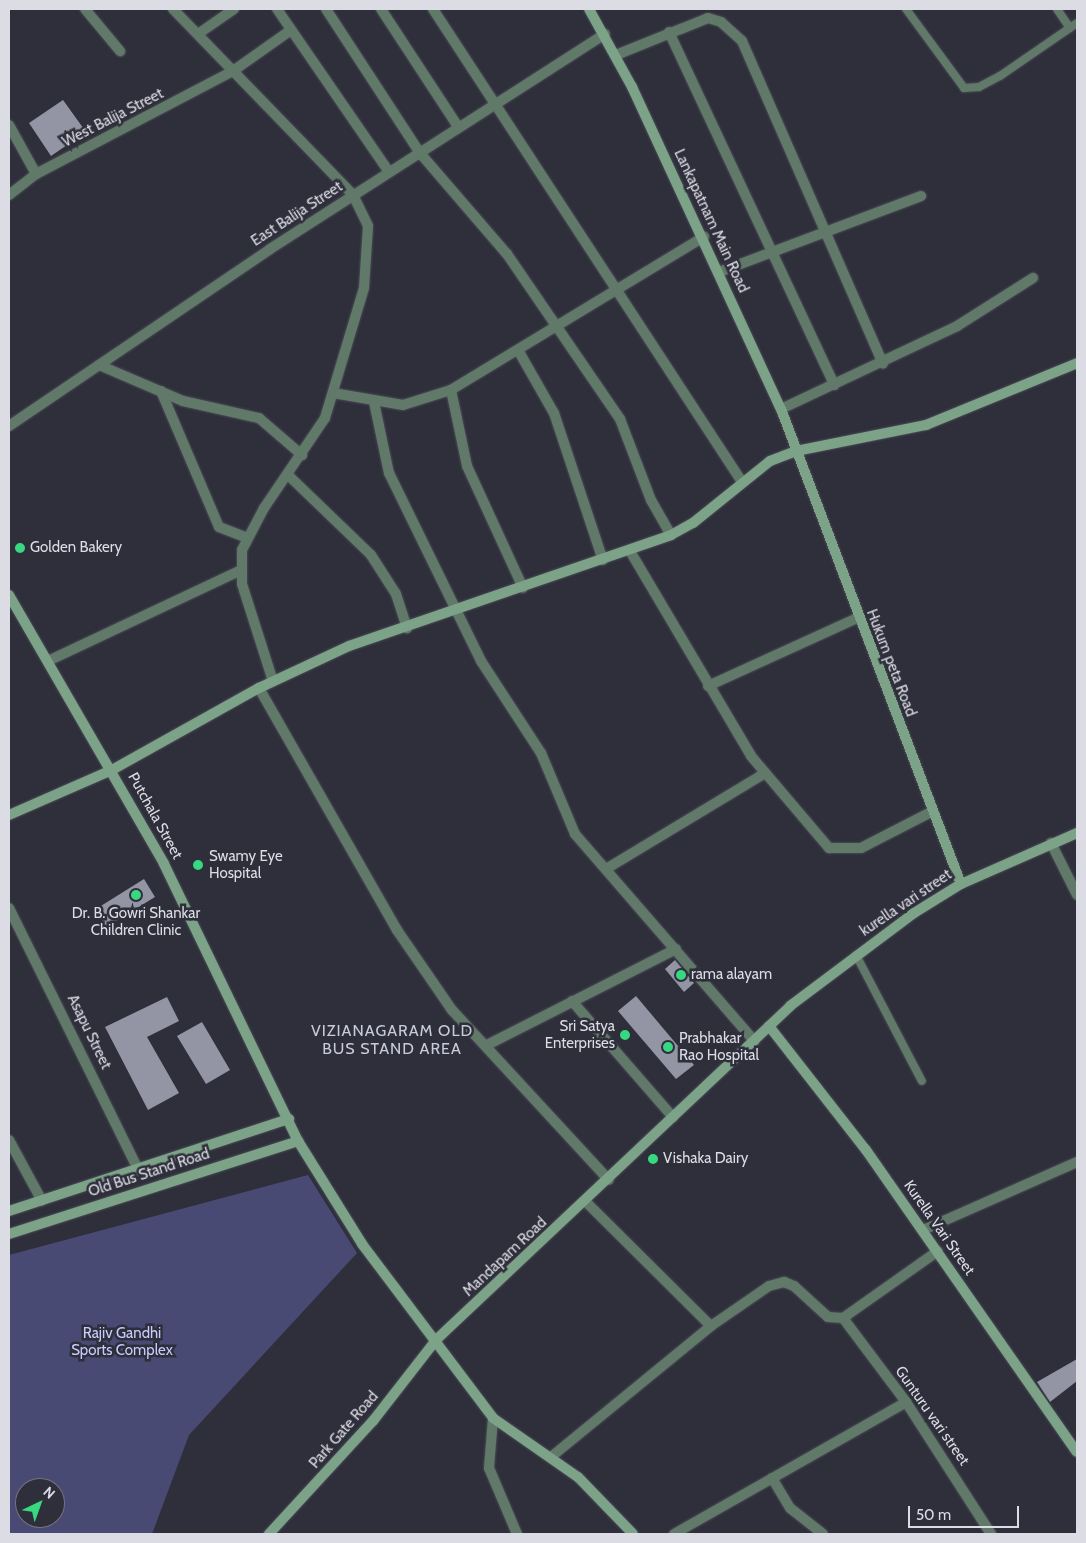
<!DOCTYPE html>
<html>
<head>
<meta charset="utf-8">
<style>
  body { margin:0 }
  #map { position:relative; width:1086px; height:1543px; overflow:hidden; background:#2e2f3b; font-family:Cabin,sans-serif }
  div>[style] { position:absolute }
  .green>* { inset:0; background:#494a74 }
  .building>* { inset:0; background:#9495a4 }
  .roads { filter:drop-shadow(0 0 1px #4a4b56) drop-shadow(0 0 1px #4a4b56) }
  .lane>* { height:8px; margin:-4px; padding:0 4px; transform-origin:4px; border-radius:4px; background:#617968 }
  .street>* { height:10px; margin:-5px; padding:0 5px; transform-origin:5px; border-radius:5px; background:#617968 }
  .secondary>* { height:10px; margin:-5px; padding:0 5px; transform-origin:5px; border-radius:5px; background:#7ca387 }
  .dots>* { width:14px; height:14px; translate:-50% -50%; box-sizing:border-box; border:2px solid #2e2f3b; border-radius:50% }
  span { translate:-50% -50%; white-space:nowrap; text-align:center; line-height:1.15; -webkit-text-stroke:5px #2e2f3b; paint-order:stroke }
  .street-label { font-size:15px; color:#dcdce4 }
  .poi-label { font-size:15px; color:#dcdce4 }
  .left { translate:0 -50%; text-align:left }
  .right { translate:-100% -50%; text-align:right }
  .park-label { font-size:15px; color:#c8cbfe }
  .neighbourhood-label { font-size:16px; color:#c9cada; letter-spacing:1px }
  .frame { position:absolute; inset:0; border:10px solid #dcdce4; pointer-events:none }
  .north { position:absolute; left:15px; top:1478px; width:50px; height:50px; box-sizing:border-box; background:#2e2f3b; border:1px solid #74747f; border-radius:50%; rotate:42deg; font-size:14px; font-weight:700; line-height:20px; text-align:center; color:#dcdce4 }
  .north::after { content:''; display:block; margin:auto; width:18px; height:22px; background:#37d880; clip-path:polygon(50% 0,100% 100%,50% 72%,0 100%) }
  .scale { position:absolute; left:908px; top:1506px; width:111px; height:22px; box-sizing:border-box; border:2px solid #dcdce4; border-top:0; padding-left:6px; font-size:15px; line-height:18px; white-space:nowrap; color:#dcdce4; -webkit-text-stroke:4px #2e2f3b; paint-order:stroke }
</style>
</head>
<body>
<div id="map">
  <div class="green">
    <i style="clip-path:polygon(evenodd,308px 1175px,357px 1253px,189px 1435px,152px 1534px,9px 1534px,9px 1255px,308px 1175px,25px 1488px,55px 1488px,55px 1518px,25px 1518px,25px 1488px)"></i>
  </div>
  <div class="building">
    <i style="clip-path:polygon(63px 100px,86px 132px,51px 156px,29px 123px)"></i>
    <i style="clip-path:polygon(144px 879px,155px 897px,106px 927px,96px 909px)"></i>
    <i style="clip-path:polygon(675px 960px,694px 983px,684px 992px,665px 969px)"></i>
    <i style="clip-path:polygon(636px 996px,694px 1065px,676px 1079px,618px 1011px)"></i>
    <i style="clip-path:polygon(167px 997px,179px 1021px,147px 1037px,179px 1093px,148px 1110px,105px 1027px)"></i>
    <i style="clip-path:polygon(202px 1022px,230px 1070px,206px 1084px,177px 1036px)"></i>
    <i style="clip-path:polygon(1077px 1359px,1077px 1381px,1050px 1402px,1037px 1382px)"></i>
  </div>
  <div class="roads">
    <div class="lane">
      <i style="left:906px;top:9px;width:98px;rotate:53.7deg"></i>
      <i style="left:964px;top:88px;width:15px;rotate:-4deg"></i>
      <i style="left:979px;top:87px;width:24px;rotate:-28deg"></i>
      <i style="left:1000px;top:76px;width:93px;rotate:-34.5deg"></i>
      <i style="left:1057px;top:9px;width:23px;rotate:56deg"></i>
      <i style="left:856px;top:955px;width:142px;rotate:62.4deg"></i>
    </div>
    <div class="street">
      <i style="left:85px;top:9px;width:55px;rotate:50.2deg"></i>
      <i style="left:173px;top:9px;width:259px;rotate:45.9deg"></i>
      <i style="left:353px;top:195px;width:34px;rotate:64deg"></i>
      <i style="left:368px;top:226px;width:62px;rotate:93.7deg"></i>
      <i style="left:364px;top:288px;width:136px;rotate:106.7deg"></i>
      <i style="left:325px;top:418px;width:109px;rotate:124.1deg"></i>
      <i style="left:264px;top:508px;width:47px;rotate:117.6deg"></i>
      <i style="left:242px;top:550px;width:34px;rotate:90deg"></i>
      <i style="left:242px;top:584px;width:102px;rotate:72.3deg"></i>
      <i style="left:277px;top:9px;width:198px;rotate:55.5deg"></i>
      <i style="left:326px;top:9px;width:172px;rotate:56.9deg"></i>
      <i style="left:420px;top:153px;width:133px;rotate:49.3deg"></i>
      <i style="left:507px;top:254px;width:200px;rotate:55.6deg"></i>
      <i style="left:620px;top:419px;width:87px;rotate:69.1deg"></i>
      <i style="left:651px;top:500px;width:40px;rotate:60.3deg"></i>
      <i style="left:381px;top:9px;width:142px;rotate:56.8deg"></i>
      <i style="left:433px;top:9px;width:565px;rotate:56.84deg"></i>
      <i style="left:669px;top:32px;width:390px;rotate:64.9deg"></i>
      <i style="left:198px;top:34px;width:44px;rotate:-34.8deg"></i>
      <i style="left:616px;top:55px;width:99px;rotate:-21.9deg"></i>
      <i style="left:708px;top:18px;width:14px;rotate:17deg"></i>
      <i style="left:721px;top:22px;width:28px;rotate:42deg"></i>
      <i style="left:742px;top:41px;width:352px;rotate:66.4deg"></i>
      <i style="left:9px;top:125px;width:56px;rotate:61.1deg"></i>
      <i style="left:9px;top:195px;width:34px;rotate:-38deg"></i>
      <i style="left:36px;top:174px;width:222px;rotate:-27.6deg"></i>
      <i style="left:233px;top:71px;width:71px;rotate:-35.3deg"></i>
      <i style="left:719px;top:272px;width:216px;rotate:-20.6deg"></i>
      <i style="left:518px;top:350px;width:73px;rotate:60.3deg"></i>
      <i style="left:554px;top:413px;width:155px;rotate:71.6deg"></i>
      <i style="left:99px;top:365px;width:91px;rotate:23.2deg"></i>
      <i style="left:183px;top:401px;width:78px;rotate:12.6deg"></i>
      <i style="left:259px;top:418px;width:57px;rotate:40.7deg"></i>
      <i style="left:451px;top:390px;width:78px;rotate:78.1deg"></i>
      <i style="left:467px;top:466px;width:134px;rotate:65.3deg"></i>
      <i style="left:161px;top:391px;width:148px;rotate:66.9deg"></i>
      <i style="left:219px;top:527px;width:30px;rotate:21deg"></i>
      <i style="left:333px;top:393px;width:71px;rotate:9.7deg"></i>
      <i style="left:403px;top:405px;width:50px;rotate:-17.4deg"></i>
      <i style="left:451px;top:390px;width:296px;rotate:-31.2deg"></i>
      <i style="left:374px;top:402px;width:73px;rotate:78.1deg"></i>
      <i style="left:389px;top:473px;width:209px;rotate:63.9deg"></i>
      <i style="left:481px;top:661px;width:110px;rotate:56.9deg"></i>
      <i style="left:541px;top:753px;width:88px;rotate:67.2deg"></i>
      <i style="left:575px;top:834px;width:274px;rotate:49.1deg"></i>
      <i style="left:781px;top:409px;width:195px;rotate:-25.2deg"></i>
      <i style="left:957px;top:326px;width:90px;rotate:-32.3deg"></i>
      <i style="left:9px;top:426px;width:315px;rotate:-34.1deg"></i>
      <i style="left:270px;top:249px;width:398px;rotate:-32.7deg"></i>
      <i style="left:288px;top:475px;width:115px;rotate:43.9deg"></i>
      <i style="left:371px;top:555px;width:46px;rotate:57.3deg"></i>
      <i style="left:396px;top:594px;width:36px;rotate:72deg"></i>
      <i style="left:630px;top:551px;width:238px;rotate:59.4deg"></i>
      <i style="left:751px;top:756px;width:121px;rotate:49.7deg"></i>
      <i style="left:829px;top:848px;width:32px"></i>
      <i style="left:861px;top:848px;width:81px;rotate:-27.2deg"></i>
      <i style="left:48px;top:661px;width:213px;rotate:-25.2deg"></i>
      <i style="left:708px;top:686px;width:164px;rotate:-24.5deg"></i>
      <i style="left:259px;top:688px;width:279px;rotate:60.3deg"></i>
      <i style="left:397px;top:930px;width:97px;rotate:55.5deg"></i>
      <i style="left:452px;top:1010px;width:231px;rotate:47.3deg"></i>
      <i style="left:1051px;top:843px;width:58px;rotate:63.4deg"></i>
      <i style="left:606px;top:869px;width:186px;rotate:-31.1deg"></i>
      <i style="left:9px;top:908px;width:293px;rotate:63.7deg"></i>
      <i style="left:572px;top:1001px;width:154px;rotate:49deg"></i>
      <i style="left:487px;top:1045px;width:212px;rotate:-26.9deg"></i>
      <i style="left:9px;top:1140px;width:69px;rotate:61.6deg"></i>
      <i style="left:586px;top:1202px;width:176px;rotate:44.8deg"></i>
      <i style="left:923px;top:1230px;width:168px;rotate:-23.8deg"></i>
      <i style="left:843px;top:1318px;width:105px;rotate:53.1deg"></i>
      <i style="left:906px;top:1402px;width:157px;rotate:57.2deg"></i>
      <i style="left:493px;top:1418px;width:50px;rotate:94.6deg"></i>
      <i style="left:489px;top:1468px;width:72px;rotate:67deg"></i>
      <i style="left:551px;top:1457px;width:207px;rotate:-39.3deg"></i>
      <i style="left:711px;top:1326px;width:70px;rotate:-34.6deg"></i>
      <i style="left:769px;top:1286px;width:16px;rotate:-15deg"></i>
      <i style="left:784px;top:1282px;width:11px;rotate:22deg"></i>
      <i style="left:794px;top:1286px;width:46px;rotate:42.4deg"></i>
      <i style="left:828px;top:1317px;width:15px;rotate:4deg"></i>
      <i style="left:843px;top:1318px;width:116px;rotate:-35.2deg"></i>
      <i style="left:772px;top:1478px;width:35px;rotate:59deg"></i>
      <i style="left:790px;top:1508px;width:42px;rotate:38.2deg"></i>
      <i style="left:674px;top:1534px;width:267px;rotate:-29.6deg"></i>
    </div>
    <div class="secondary">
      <i style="left:589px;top:9px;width:89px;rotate:61.1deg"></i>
      <i style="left:632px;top:87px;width:355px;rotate:65.2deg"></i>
      <i style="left:781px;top:409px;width:508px;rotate:69.25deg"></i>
      <i style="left:9px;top:595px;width:310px;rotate:60deg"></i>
      <i style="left:164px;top:864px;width:308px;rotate:64.2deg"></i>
      <i style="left:298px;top:1141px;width:121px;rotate:58.1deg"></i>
      <i style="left:362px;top:1244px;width:218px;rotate:53deg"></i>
      <i style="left:493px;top:1418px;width:103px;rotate:34.8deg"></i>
      <i style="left:578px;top:1477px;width:79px;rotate:46deg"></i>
      <i style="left:9px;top:815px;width:112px;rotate:-23.6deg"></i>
      <i style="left:112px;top:770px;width:168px;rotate:-29.2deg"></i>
      <i style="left:259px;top:688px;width:99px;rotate:-25deg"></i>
      <i style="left:349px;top:646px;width:341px;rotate:-19deg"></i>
      <i style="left:671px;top:535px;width:25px;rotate:-29deg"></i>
      <i style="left:693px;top:523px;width:99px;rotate:-38.8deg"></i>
      <i style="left:770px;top:461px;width:28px;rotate:-21deg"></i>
      <i style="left:796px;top:451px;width:133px;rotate:-11.3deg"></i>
      <i style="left:926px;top:425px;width:163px;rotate:-22.3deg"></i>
      <i style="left:769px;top:1026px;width:157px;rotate:52deg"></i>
      <i style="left:866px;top:1150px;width:368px;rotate:55.1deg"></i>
      <i style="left:9px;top:1211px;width:295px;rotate:-18.2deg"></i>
      <i style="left:9px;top:1234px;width:304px;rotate:-17.8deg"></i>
      <i style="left:269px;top:1534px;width:154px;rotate:-47.4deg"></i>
      <i style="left:373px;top:1421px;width:103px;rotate:-52.1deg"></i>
      <i style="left:436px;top:1340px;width:487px;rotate:-43.3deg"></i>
      <i style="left:790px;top:1006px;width:155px;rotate:-36.9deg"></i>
      <i style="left:914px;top:913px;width:55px;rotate:-31.7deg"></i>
      <i style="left:961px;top:884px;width:127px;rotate:-23.7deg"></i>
    </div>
  </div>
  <div class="dots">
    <i style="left:20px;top:548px;background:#37d880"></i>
    <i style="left:198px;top:865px;background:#37d880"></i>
    <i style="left:136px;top:895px;background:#37d880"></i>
    <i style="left:681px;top:975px;background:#37d880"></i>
    <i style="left:625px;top:1035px;background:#37d880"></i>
    <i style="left:668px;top:1047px;background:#37d880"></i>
    <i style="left:653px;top:1159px;background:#37d880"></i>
  </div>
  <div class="street-label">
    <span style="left:113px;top:118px;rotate:-27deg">West Balija Street</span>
    <span style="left:297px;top:214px;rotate:-33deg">East Balija Street</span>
    <span style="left:711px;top:221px;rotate:65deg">Lankapatnam Main Road</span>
    <span style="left:891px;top:663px;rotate:69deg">Hukum peta Road</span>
    <span style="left:155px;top:816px;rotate:61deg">Putchala Street</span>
    <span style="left:906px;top:903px;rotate:-34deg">kurella vari street</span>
    <span style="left:89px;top:1032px;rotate:64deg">Asapu Street</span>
    <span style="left:149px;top:1173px;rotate:-18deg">Old Bus Stand Road</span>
    <span style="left:939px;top:1228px;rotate:55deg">Kurella Vari Street</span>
    <span style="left:505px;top:1257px;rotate:-43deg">Mandapam Road</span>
    <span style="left:932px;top:1416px;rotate:55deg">Gunturu vari street</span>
    <span style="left:344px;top:1430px;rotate:-49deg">Park Gate Road</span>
  </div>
  <div class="poi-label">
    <span class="left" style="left:30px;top:548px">Golden Bakery</span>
    <span class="left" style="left:209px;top:865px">Swamy Eye<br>Hospital</span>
    <span style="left:136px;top:922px">Dr. B. Gowri Shankar<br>Children Clinic</span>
    <span class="left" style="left:691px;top:975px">rama alayam</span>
    <span class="right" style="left:615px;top:1035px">Sri Satya<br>Enterprises</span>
    <span class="left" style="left:679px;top:1047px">Prabhakar<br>Rao Hospital</span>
    <span class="left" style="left:663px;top:1159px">Vishaka Dairy</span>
  </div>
  <div class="park-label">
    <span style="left:122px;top:1342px">Rajiv Gandhi<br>Sports Complex</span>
  </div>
  <div class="neighbourhood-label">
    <span style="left:392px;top:1040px">VIZIANAGARAM OLD<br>BUS STAND AREA</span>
  </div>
  <div class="frame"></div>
  <div class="north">N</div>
  <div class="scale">50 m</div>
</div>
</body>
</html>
